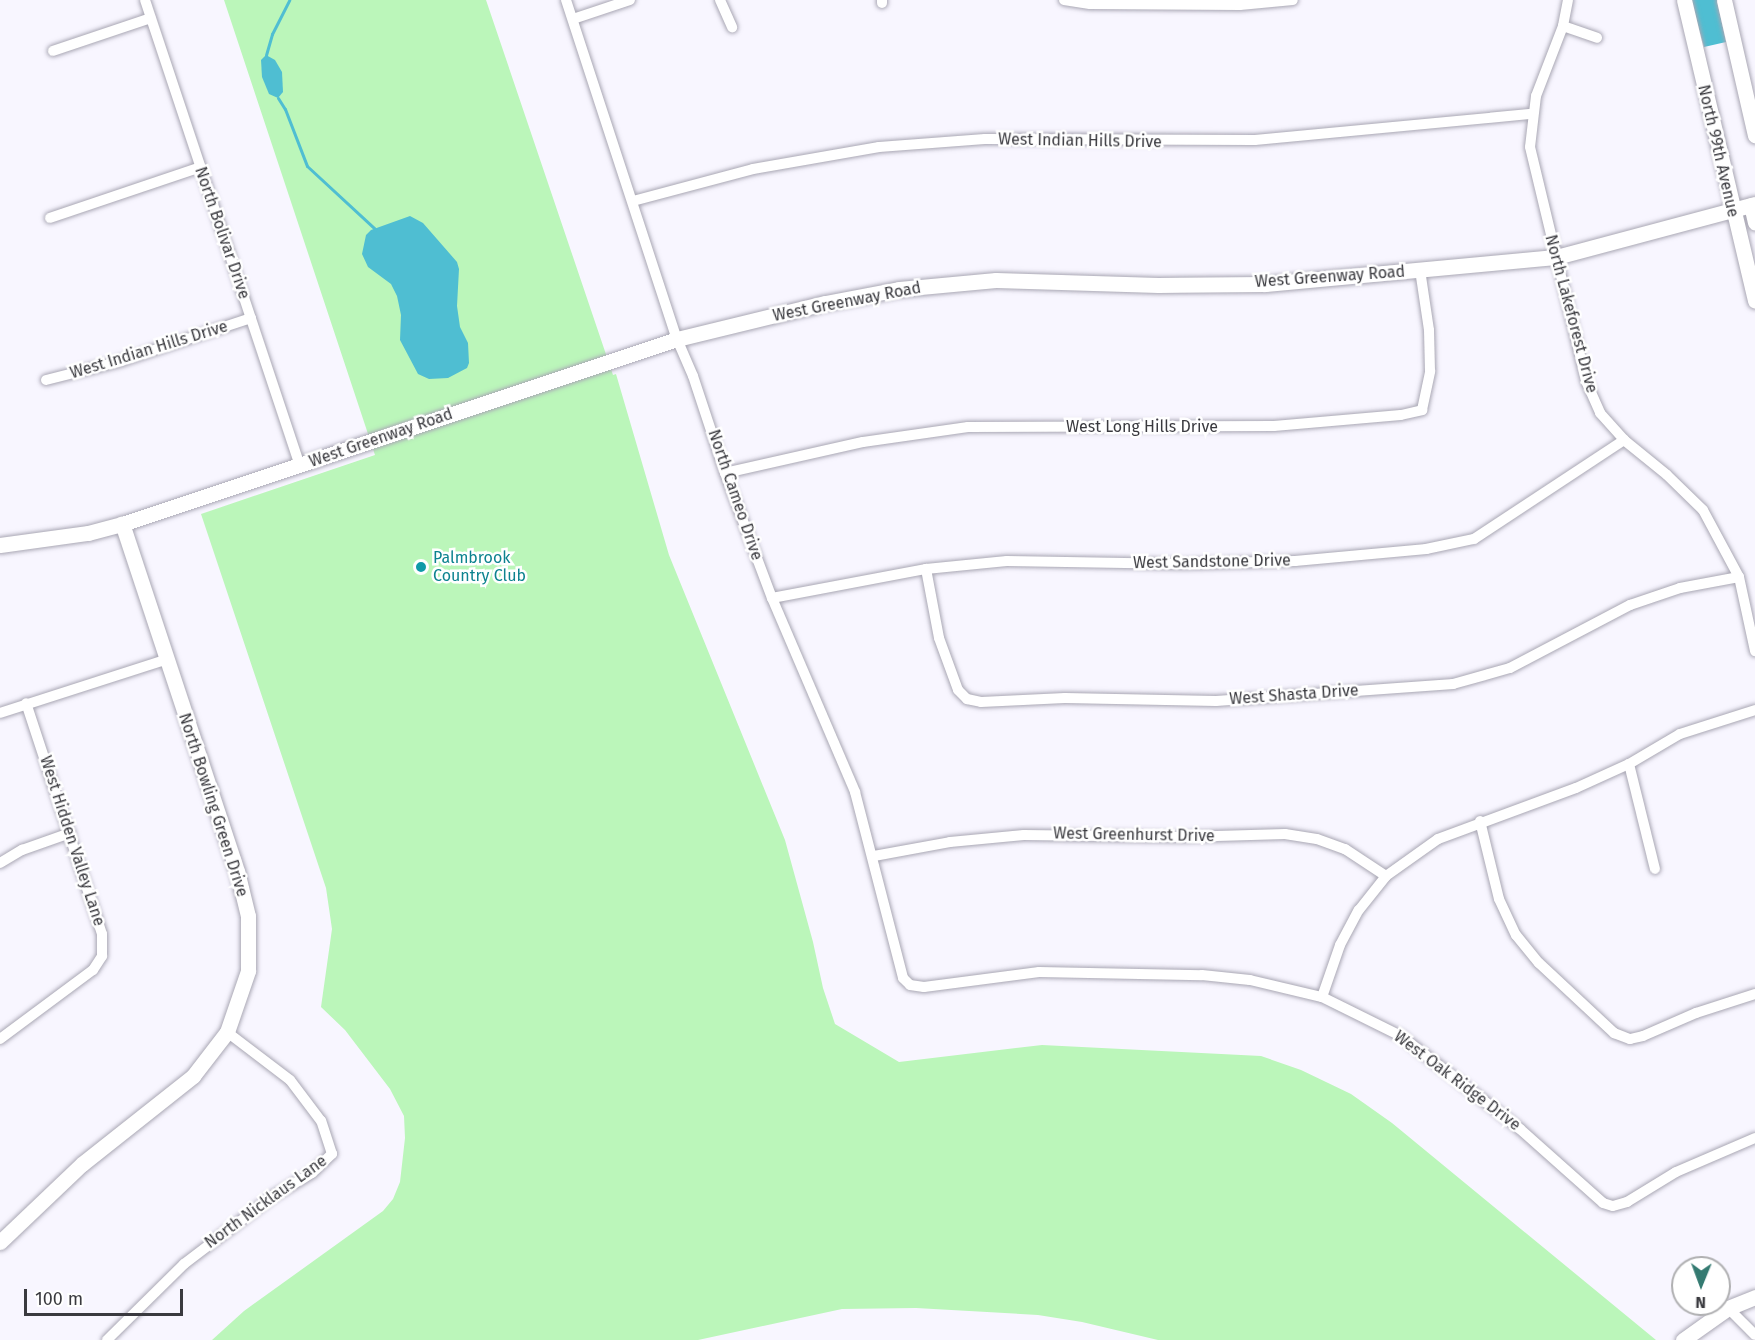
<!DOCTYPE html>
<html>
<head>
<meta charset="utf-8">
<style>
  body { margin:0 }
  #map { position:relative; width:1755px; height:1340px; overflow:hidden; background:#f8f6ff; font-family:"Fira Sans",sans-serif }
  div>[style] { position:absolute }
  .green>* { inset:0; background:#bbf6ba }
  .water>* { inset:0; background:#4fbed2 }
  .stream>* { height:3px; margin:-1.5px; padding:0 1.5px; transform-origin:1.5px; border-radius:1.5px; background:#4fbed2 }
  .roads { filter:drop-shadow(0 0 2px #a9a7b4) drop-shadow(0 0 2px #a9a7b4) }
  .street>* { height:10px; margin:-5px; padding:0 5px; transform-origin:5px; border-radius:5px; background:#fff }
  .secondary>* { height:15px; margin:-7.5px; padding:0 7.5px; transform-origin:7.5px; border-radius:7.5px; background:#fff }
  .dots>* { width:16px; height:16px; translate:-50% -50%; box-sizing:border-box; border:3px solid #fff; border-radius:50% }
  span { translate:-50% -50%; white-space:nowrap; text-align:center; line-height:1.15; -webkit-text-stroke:5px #fff; paint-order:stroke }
  .street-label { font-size:16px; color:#3a3a3f }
  .culture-label { font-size:16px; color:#0d838f }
  .left { translate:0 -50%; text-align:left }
  .north { position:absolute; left:1671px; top:1256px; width:60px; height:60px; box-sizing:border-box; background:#fff; border:2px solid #b0b0b2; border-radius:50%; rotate:181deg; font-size:16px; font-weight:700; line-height:24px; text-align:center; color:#3a3a3f }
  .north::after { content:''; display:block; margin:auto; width:21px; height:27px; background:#347a71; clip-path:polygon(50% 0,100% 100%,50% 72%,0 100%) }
  .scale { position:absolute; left:24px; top:1289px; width:159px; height:27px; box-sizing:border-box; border:3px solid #3a3a3f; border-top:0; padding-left:8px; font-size:18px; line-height:21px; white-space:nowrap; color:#3a3a3f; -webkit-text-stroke:4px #fff; paint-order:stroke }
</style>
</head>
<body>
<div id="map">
  <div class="green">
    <i style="clip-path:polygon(224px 0,486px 0,613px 375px,616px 374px,669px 555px,785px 840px,813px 942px,823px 988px,835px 1024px,899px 1062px,1042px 1045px,1261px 1056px,1301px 1070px,1351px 1094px,1392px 1123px,1656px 1340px,1158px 1340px,1082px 1322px,1038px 1315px,916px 1308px,842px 1309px,698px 1340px,212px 1340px,244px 1311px,383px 1211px,393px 1199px,400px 1182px,405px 1138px,404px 1116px,390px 1089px,345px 1030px,321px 1007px,332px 929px,326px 888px,201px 514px,375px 455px)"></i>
  </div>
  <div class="water">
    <i style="clip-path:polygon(1691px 0,1717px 0,1726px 42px,1704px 47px)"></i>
    <i style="clip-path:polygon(266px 55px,275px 60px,282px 72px,283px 92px,278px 98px,269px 94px,262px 77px,261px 60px)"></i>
    <i style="clip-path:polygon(410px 216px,423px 223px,457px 262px,459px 269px,457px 306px,460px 327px,468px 343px,469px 363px,467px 368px,448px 378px,429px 379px,418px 374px,400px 340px,401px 315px,397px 296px,391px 284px,368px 267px,362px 254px,366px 235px,371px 230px)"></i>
  </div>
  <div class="stream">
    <i style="left:266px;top:55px;width:22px;rotate:-74deg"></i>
    <i style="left:272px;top:34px;width:38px;rotate:-63deg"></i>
    <i style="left:278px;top:98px;width:13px;rotate:58deg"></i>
    <i style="left:285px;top:109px;width:61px;rotate:68.9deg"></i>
    <i style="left:307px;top:166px;width:93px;rotate:42.8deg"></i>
  </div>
  <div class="roads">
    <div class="street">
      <i style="left:145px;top:0;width:490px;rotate:71.6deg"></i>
      <i style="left:566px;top:0;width:357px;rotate:71.9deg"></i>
      <i style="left:677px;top:339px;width:40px;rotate:66.6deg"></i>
      <i style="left:693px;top:376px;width:102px;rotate:71.7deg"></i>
      <i style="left:725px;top:473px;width:134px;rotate:69.4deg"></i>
      <i style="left:772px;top:598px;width:211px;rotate:66.8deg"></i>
      <i style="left:855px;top:792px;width:192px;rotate:75.5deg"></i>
      <i style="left:903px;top:978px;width:10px;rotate:45deg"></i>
      <i style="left:910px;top:985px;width:14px;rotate:8deg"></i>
      <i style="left:924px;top:987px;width:116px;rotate:-7.4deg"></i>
      <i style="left:1039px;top:972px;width:163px;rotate:1.1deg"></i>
      <i style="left:1202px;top:975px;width:48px;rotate:5.9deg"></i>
      <i style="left:1250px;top:980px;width:74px;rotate:13.3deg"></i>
      <i style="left:1322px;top:997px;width:88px;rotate:26.3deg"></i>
      <i style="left:1401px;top:1036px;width:151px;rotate:38deg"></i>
      <i style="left:1520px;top:1129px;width:111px;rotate:41.7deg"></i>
      <i style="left:1603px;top:1203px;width:10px;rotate:17deg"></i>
      <i style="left:1613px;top:1206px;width:15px;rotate:-16deg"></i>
      <i style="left:1627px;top:1202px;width:57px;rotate:-31.5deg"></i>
      <i style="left:1676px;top:1172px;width:86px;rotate:-23.3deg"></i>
      <i style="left:720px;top:0;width:30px;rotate:66deg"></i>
      <i style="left:1064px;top:0;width:26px;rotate:9deg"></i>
      <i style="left:1090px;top:4px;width:150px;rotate:0.4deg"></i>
      <i style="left:1240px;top:5px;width:53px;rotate:-5.4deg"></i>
      <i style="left:1568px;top:0;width:26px;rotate:101deg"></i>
      <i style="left:1563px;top:26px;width:75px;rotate:111.1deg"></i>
      <i style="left:1536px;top:96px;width:51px;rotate:96.7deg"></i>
      <i style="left:1530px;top:147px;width:241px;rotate:76.5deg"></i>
      <i style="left:1586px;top:381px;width:35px;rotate:66deg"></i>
      <i style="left:1600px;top:413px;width:36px;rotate:48deg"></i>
      <i style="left:1624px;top:440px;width:55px;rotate:39.1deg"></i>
      <i style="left:1667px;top:475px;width:50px;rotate:44.2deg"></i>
      <i style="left:1703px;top:510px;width:76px;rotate:61.8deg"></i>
      <i style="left:1739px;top:577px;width:76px;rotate:77.8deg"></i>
      <i style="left:882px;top:3px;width:3px;rotate:-90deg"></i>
      <i style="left:573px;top:19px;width:60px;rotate:-18.4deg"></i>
      <i style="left:1563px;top:26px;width:36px;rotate:19deg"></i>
      <i style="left:53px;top:51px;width:103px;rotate:-18.6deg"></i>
      <i style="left:633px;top:201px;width:124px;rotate:-14.9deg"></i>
      <i style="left:753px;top:169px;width:128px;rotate:-9.9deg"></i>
      <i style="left:879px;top:147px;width:106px;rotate:-4.3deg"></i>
      <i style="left:985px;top:139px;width:270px;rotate:0.2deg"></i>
      <i style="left:1255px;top:140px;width:278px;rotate:-5.4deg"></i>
      <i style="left:50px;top:218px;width:159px;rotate:-18.7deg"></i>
      <i style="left:46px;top:380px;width:77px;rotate:-14.2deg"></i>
      <i style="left:121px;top:361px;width:137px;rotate:-18.3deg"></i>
      <i style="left:725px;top:473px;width:141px;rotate:-12.7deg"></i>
      <i style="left:863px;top:442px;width:106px;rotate:-8.1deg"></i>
      <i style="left:968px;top:427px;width:306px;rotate:-0.2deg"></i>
      <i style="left:1274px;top:426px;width:127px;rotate:-5deg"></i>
      <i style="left:1401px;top:415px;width:22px;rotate:-13deg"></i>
      <i style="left:1422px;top:410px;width:40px;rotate:-78deg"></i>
      <i style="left:1430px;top:371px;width:41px;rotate:-91.4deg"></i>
      <i style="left:1429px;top:330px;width:61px;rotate:-98.5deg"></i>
      <i style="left:926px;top:569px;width:70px;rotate:79.3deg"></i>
      <i style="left:939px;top:638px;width:55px;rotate:69.9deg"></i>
      <i style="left:958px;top:690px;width:13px;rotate:45deg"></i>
      <i style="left:967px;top:699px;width:14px;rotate:12deg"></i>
      <i style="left:981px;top:702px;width:84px;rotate:-2.7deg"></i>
      <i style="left:1065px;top:698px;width:151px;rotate:1.1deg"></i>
      <i style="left:1216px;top:701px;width:238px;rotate:-4.1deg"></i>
      <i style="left:1453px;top:684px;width:59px;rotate:-15.7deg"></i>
      <i style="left:1510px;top:668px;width:136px;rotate:-27.7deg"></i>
      <i style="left:1630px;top:605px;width:53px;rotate:-18.8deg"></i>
      <i style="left:1680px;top:588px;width:60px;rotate:-10.6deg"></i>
      <i style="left:772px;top:598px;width:157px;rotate:-10.7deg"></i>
      <i style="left:926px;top:569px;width:81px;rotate:-5.6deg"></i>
      <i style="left:1007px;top:561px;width:177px;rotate:1deg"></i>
      <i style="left:1184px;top:564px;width:111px;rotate:-1.5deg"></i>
      <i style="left:1295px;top:561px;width:132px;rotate:-5.2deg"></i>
      <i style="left:1426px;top:549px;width:49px;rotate:-11.8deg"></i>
      <i style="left:1474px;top:539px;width:180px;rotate:-33.4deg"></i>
      <i style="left:0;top:713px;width:173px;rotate:-17.8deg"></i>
      <i style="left:1629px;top:764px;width:108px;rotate:76.1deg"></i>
      <i style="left:1480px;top:821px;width:80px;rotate:76.3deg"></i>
      <i style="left:1499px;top:899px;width:40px;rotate:65deg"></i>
      <i style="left:1516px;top:935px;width:36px;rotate:51deg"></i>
      <i style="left:1539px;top:963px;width:103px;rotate:43deg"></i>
      <i style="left:1614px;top:1033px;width:17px;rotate:21deg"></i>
      <i style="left:1630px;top:1039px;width:13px;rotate:-13deg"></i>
      <i style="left:1643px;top:1036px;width:58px;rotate:-23.5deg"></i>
      <i style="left:1696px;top:1013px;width:62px;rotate:-17.9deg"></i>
      <i style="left:874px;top:856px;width:77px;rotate:-10.4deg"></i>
      <i style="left:950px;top:842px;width:74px;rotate:-5.4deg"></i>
      <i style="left:1024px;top:835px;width:159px;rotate:0.7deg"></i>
      <i style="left:1183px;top:837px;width:102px;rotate:-1.7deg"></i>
      <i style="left:1285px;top:834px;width:32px;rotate:9deg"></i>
      <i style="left:1317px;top:839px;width:30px;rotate:20deg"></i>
      <i style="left:1345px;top:849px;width:49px;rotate:33.4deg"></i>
      <i style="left:0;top:863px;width:26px;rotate:-31deg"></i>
      <i style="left:22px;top:850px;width:51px;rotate:-19.5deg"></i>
      <i style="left:1322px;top:997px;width:55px;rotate:-70.9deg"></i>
      <i style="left:1340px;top:945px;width:40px;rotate:-62deg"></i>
      <i style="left:1359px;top:910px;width:43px;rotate:-51.5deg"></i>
      <i style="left:1386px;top:876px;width:64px;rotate:-35.4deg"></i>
      <i style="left:1438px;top:839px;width:147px;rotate:-20.3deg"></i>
      <i style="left:1576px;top:788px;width:58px;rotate:-24.4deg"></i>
      <i style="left:1629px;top:764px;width:59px;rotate:-30.5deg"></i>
      <i style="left:1680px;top:734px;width:79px;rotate:-17.7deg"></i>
      <i style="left:0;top:1039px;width:116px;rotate:-36.6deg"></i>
      <i style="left:93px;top:970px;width:17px;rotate:-57deg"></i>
      <i style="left:102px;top:956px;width:22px;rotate:-90deg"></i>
      <i style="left:102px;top:934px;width:243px;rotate:-108.2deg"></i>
      <i style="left:1728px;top:1308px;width:38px;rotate:45deg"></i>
      <i style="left:107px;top:1340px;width:108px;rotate:-44.6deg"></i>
      <i style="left:184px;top:1264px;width:111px;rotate:-37.3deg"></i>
      <i style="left:272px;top:1197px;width:47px;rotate:-31deg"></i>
      <i style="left:312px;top:1173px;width:28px;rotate:-44deg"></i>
      <i style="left:332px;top:1154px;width:35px;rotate:-108deg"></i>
      <i style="left:321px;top:1121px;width:51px;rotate:-127.1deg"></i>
      <i style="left:290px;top:1080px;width:79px;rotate:-142.7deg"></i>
    </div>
    <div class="secondary">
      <i style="left:1684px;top:0;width:309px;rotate:76.7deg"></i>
      <i style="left:1724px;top:0;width:139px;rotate:77.1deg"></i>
      <i style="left:1751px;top:205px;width:18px;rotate:77deg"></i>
      <i style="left:0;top:545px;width:89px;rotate:-7.8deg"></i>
      <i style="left:88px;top:533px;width:35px;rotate:-15deg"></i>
      <i style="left:122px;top:524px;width:585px;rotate:-18.43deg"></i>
      <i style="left:677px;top:339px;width:152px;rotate:-13.7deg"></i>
      <i style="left:825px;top:303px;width:75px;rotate:-10.7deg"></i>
      <i style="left:899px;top:289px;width:97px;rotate:-5.3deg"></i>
      <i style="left:996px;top:280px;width:162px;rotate:1.8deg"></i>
      <i style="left:1158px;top:285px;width:107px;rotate:-0.5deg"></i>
      <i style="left:1265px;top:284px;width:292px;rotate:-5.3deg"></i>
      <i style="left:1556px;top:257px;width:206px;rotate:-14.9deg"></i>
      <i style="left:0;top:1242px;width:113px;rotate:-43.6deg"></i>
      <i style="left:82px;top:1164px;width:142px;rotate:-38.4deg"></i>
      <i style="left:193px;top:1076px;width:56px;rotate:-52.3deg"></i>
      <i style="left:227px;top:1032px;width:65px;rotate:-71deg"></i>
      <i style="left:248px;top:971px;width:55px;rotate:-90deg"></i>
      <i style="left:248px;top:916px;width:46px;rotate:-103.7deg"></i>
      <i style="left:237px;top:871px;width:366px;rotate:-108.3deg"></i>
      <i style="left:1683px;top:1340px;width:55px;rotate:-35.4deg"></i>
      <i style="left:1728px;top:1308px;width:29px;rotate:-22deg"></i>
    </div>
  </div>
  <div class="dots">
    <i style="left:421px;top:567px;background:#0f9aa8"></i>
  </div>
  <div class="street-label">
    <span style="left:1080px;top:141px;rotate:1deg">West Indian Hills Drive</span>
    <span style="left:1718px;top:151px;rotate:77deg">North 99th Avenue</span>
    <span style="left:222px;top:233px;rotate:71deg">North Bolivar Drive</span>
    <span style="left:1330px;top:277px;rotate:-4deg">West Greenway Road</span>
    <span style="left:847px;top:302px;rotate:-11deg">West Greenway Road</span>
    <span style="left:1571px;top:314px;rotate:75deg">North Lakeforest Drive</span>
    <span style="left:149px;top:350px;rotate:-17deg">West Indian Hills Drive</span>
    <span style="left:1142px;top:427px">West Long Hills Drive</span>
    <span style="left:381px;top:438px;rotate:-19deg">West Greenway Road</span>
    <span style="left:735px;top:495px;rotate:71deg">North Cameo Drive</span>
    <span style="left:1212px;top:562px;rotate:-1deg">West Sandstone Drive</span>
    <span style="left:1294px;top:695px;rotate:-4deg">West Shasta Drive</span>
    <span style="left:213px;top:805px;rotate:72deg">North Bowling Green Drive</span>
    <span style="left:1134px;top:835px;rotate:1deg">West Greenhurst Drive</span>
    <span style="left:72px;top:841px;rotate:72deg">West Hidden Valley Lane</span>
    <span style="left:1457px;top:1081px;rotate:37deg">West Oak Ridge Drive</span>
    <span style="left:266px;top:1202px;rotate:-36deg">North Nicklaus Lane</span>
  </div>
  <div class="culture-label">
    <span class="left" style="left:433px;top:567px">Palmbrook<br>Country Club</span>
  </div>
  <div class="north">N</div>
  <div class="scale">100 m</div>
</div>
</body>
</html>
